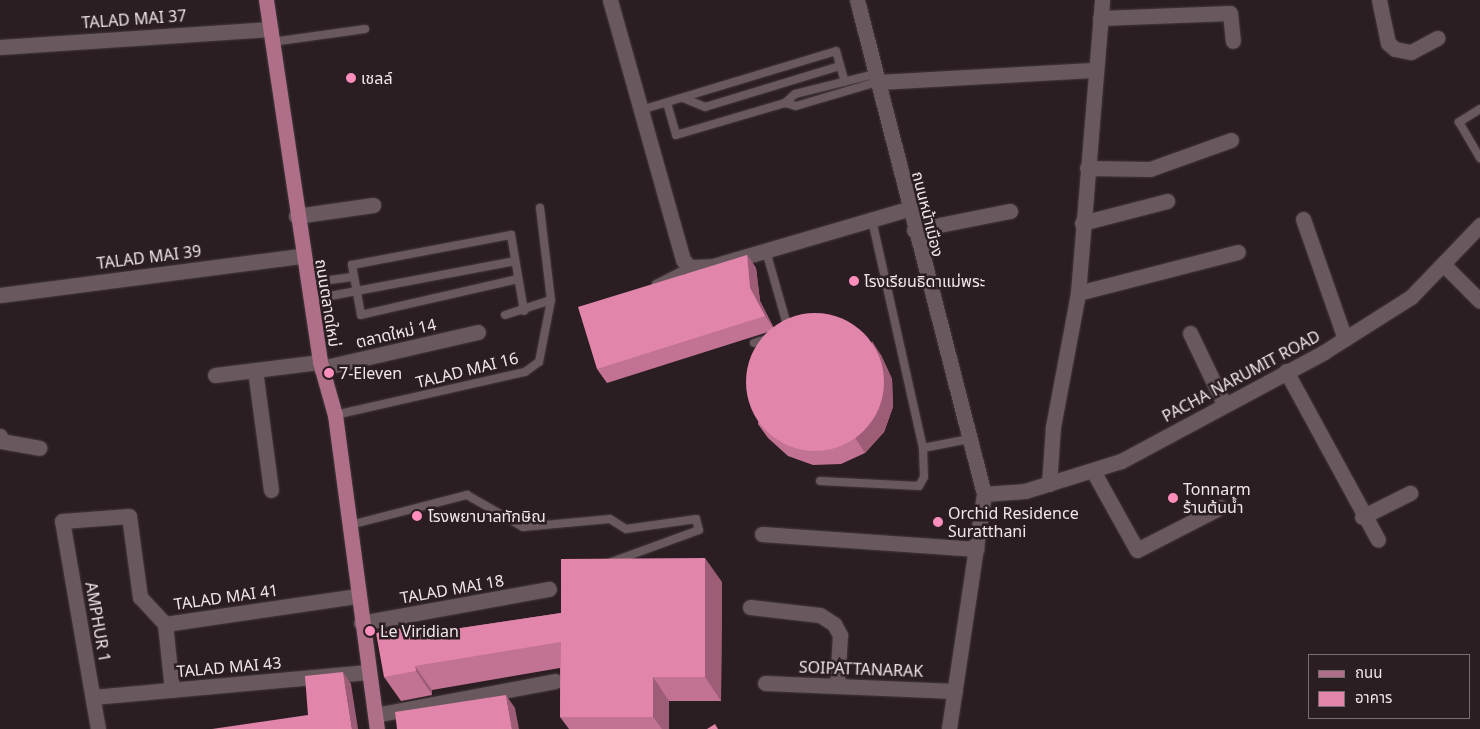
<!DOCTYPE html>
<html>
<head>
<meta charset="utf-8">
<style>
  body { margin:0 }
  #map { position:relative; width:1480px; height:729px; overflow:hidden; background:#2b1e23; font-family:"Noto Sans","Noto Sans Thai",sans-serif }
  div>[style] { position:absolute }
  .roads { filter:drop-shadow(0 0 1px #44393d) drop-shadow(0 0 1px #44393d) }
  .service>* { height:8px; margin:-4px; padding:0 4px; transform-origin:4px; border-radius:4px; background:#69595e }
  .minor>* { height:15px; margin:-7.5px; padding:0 7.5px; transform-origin:7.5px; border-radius:7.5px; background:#69595e }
  .tertiary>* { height:15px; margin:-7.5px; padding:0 7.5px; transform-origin:7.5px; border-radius:7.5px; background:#69595e }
  .primary>* { height:15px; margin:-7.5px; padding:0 7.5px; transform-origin:7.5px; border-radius:7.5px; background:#af6f88 }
  .wall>* { inset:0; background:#c27292 }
  .shaded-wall>* { inset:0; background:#9e5d77 }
  .building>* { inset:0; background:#e185aa }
  .round { border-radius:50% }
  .dots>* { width:14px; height:14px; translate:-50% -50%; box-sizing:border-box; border:2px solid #2b1e23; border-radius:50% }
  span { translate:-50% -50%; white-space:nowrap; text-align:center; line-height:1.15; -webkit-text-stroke:5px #2b1e23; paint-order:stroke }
  .street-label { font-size:16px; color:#f0e6e9 }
  .poi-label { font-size:16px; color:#f0e6e9 }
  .left { translate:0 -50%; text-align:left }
  .legend { position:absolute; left:1308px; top:654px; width:162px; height:65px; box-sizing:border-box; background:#2b1e23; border:1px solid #7a6e72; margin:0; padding:6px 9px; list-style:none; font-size:15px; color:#f0e6e9 }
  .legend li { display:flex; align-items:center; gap:10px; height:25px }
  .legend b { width:25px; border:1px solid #7a6e72 }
</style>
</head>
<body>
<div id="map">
  <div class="roads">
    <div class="service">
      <i style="left:272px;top:42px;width:94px;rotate:-8deg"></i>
      <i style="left:683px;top:98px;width:24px;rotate:22deg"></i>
      <i style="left:705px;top:107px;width:141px;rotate:-16.9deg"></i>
      <i style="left:667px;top:103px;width:33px;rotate:74deg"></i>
      <i style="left:676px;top:135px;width:114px;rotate:-16.4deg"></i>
      <i style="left:785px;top:103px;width:13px;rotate:-42deg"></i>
      <i style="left:795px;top:94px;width:82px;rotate:-14deg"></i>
      <i style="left:785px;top:103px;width:11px;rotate:15deg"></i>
      <i style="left:796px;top:106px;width:84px;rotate:-16.5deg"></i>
      <i style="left:1480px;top:109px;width:25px;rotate:148deg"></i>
      <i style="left:1459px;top:122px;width:42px;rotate:59.7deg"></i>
      <i style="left:641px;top:110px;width:204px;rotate:-16.8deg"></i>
      <i style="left:836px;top:51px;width:32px;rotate:74deg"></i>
      <i style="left:766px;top:251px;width:80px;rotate:74.1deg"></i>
      <i style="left:518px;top:279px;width:161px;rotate:167.1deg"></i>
      <i style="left:361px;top:315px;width:51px;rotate:-100.2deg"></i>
      <i style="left:352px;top:265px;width:162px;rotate:-10.7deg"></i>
      <i style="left:511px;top:235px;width:77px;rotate:80.3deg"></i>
      <i style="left:307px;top:283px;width:46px;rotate:-7.4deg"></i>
      <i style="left:656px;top:284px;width:38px;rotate:-27deg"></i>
      <i style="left:309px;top:300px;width:210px;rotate:-10.7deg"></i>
      <i style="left:505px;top:315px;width:48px;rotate:-18.1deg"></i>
      <i style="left:754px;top:343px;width:14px;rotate:-17deg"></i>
      <i style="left:335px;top:415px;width:195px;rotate:-12.8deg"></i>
      <i style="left:525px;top:372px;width:17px;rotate:-36deg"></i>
      <i style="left:539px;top:362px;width:63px;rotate:-79deg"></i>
      <i style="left:551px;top:300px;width:93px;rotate:-96.8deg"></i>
      <i style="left:923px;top:448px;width:47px;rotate:-11.1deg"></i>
      <i style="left:820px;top:481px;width:99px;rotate:2.9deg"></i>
      <i style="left:919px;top:486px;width:10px;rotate:-61deg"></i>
      <i style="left:924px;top:477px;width:29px;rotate:-92deg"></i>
      <i style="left:923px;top:448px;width:235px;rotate:-102.6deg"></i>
      <i style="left:350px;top:525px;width:121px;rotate:-14.4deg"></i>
      <i style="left:467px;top:495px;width:64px;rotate:29.7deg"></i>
      <i style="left:523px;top:527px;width:87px;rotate:-5.3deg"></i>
      <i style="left:610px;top:519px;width:19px;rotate:32deg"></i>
      <i style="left:626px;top:529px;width:71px;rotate:-8.1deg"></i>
      <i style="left:696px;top:519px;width:11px;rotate:75deg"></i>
      <i style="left:699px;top:530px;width:94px;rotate:160deg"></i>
    </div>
    <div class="minor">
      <i style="left:610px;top:0;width:270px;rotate:74.3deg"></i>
      <i style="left:683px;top:260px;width:10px;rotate:45deg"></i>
      <i style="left:690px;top:267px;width:23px;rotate:-2deg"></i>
      <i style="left:713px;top:266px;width:203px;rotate:-16.3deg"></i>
      <i style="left:1379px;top:0;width:44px;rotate:78.2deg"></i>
      <i style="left:1388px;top:43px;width:9px;rotate:41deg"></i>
      <i style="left:1395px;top:49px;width:16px;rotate:11deg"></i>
      <i style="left:1411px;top:52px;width:30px;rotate:-28deg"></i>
      <i style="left:1100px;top:18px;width:130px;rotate:-2.2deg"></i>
      <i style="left:1230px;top:13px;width:28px;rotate:84deg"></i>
      <i style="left:0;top:47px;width:271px;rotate:-3.8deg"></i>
      <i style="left:877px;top:82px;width:217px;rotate:-3.2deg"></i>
      <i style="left:1087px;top:168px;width:63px;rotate:0.9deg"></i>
      <i style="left:1150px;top:169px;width:86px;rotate:-19.7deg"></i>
      <i style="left:296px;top:216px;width:78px;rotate:-8.1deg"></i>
      <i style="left:1303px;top:219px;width:127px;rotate:70.7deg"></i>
      <i style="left:1082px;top:223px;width:88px;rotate:-14.5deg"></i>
      <i style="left:914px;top:230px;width:98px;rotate:-11.2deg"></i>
      <i style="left:1445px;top:266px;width:49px;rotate:45deg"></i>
      <i style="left:1078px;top:293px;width:165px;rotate:-14.4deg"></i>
      <i style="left:0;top:295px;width:305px;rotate:-7.4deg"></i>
      <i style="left:1190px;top:333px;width:79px;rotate:64.4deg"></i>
      <i style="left:321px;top:368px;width:161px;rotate:-12.9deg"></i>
      <i style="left:255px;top:370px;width:121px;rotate:82.4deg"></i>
      <i style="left:1286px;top:371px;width:192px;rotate:61.4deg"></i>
      <i style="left:215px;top:375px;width:106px;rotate:-7.1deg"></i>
      <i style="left:0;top:436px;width:5px;rotate:79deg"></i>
      <i style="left:1px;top:441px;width:39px;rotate:10deg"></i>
      <i style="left:1093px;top:471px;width:90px;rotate:60.9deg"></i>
      <i style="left:1137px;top:550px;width:94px;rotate:-27.1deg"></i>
      <i style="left:1049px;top:484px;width:57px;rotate:-86deg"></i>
      <i style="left:1053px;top:427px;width:136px;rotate:-79.4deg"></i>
      <i style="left:1078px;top:293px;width:294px;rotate:-85.3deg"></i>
      <i style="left:984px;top:494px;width:41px;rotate:-4.2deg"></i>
      <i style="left:1025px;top:491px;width:101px;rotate:-17.4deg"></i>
      <i style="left:1121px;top:461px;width:230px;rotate:-28.2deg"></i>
      <i style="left:1324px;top:352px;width:103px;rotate:-32.3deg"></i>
      <i style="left:1411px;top:297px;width:100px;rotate:-46.2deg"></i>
      <i style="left:1362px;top:517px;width:54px;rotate:-26.6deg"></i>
      <i style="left:762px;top:534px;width:215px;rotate:4deg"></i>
      <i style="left:750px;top:607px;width:70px;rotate:6.5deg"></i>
      <i style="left:820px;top:615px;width:17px;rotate:33deg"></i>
      <i style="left:834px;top:624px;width:13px;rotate:61deg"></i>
      <i style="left:840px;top:635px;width:51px;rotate:93.4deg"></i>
      <i style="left:361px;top:623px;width:191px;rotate:-10.3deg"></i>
      <i style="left:165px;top:624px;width:193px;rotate:-8.3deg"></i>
      <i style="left:165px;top:624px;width:66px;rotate:83.9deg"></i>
      <i style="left:765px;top:683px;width:190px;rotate:2.4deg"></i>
      <i style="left:93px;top:697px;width:276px;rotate:-5.2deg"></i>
      <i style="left:375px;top:715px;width:183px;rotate:-10.7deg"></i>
      <i style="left:98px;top:729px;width:211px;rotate:-99.8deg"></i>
      <i style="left:62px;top:521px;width:67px;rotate:-4.3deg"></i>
      <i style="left:129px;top:516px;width:82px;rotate:82.3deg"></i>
      <i style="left:140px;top:597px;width:37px;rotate:47deg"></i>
    </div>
    <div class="tertiary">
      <i style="left:857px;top:0;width:510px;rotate:75.58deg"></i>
      <i style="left:984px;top:494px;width:238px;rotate:98.5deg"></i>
    </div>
    <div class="primary">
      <i style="left:266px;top:0;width:366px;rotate:81.5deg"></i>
      <i style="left:320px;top:362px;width:55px;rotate:74.2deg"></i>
      <i style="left:335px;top:415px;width:317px;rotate:82.4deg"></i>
    </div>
  </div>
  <div class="wall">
    <i style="clip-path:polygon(747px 255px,756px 268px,760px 301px,773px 327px,881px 355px,892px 379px,893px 407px,884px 432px,865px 453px,841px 464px,813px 465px,788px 456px,768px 438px,758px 424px,768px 332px,607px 383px,597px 369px)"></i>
    <i style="clip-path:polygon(722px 582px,721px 701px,669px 701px,669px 729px,569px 729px,560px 717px,560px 668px,432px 690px,432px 695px,401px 701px,384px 677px,408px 627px,413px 635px,561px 613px)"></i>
  </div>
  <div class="shaded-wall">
    <i style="clip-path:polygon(747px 255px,756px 268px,760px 301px,775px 330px,765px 316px,750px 288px)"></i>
    <i style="clip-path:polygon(872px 341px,881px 355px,892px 379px,893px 407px,884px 432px,865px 453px,856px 439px)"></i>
    <i style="clip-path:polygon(705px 558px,722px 582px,721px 701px,705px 677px)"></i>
    <i style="clip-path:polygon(408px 627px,424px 651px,409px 636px)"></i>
    <i style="clip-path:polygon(415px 666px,432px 690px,432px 695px,416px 671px)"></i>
    <i style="clip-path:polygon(343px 672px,351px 684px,358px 729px,352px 729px)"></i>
    <i style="clip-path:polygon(653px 677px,669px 701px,669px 729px,662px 729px,653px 717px)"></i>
    <i style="clip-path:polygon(506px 695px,515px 708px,519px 729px,512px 729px)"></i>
  </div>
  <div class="building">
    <i style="clip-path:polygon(747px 255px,750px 288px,765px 316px,597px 369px,578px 307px)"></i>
    <i class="round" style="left:746px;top:313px;width:138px;height:138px"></i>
    <i style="clip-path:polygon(705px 558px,705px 677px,653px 677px,653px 717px,560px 717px,561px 642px,415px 666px,416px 671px,384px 677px,376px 633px,408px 627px,409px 636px,561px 613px,561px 559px)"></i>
    <i style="clip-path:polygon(343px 672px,352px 729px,212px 729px,308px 715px,305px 676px)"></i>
    <i style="clip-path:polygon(506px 695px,512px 729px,397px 729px,395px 712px)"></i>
    <i style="clip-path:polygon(715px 724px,718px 729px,707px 729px)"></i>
  </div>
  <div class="dots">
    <i style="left:351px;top:78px;background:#fe8ebc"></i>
    <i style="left:854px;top:281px;background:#fe8ebc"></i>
    <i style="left:329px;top:373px;background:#fe8ebc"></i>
    <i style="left:1173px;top:498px;background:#fe8ebc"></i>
    <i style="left:417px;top:516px;background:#fe8ebc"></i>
    <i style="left:938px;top:522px;background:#fe8ebc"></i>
    <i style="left:370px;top:631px;background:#fe8ebc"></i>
  </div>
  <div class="street-label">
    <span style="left:134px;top:19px;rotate:-4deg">TALAD MAI 37</span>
    <span style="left:928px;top:214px;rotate:76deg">ถนนหน้าเมือง</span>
    <span style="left:149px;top:257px;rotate:-7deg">TALAD MAI 39</span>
    <span style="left:328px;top:303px;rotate:81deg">ถนนตลาดใหม่</span>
    <span style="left:396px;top:333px;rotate:-13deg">ตลาดใหม่ 14</span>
    <span style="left:467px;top:370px;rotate:-14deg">TALAD MAI 16</span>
    <span style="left:1241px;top:376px;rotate:-28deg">PACHA NARUMIT ROAD</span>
    <span style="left:452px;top:589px;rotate:-10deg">TALAD MAI 18</span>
    <span style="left:226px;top:597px;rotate:-8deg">TALAD MAI 41</span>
    <span style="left:98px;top:622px;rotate:80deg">AMPHUR 1</span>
    <span style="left:229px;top:667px;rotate:-5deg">TALAD MAI 43</span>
    <span style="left:861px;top:669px;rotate:2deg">SOIPATTANARAK</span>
  </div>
  <div class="poi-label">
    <span class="left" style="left:361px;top:78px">เชลล์</span>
    <span class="left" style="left:864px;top:281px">โรงเรียนธิดาแม่พระ</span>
    <span class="left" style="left:339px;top:373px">7-Eleven</span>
    <span class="left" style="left:1183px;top:498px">Tonnarm<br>ร้านต้นน้ำ</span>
    <span class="left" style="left:948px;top:522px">Orchid Residence<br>Suratthani</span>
    <span class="left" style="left:428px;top:516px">โรงพยาบาลทักษิณ</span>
    <span class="left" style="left:380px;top:631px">Le Viridian</span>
  </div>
  <ul class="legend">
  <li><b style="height:6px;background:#af6f88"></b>ถนน</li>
  <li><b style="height:14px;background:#e185aa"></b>อาคาร</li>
  </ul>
</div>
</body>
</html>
